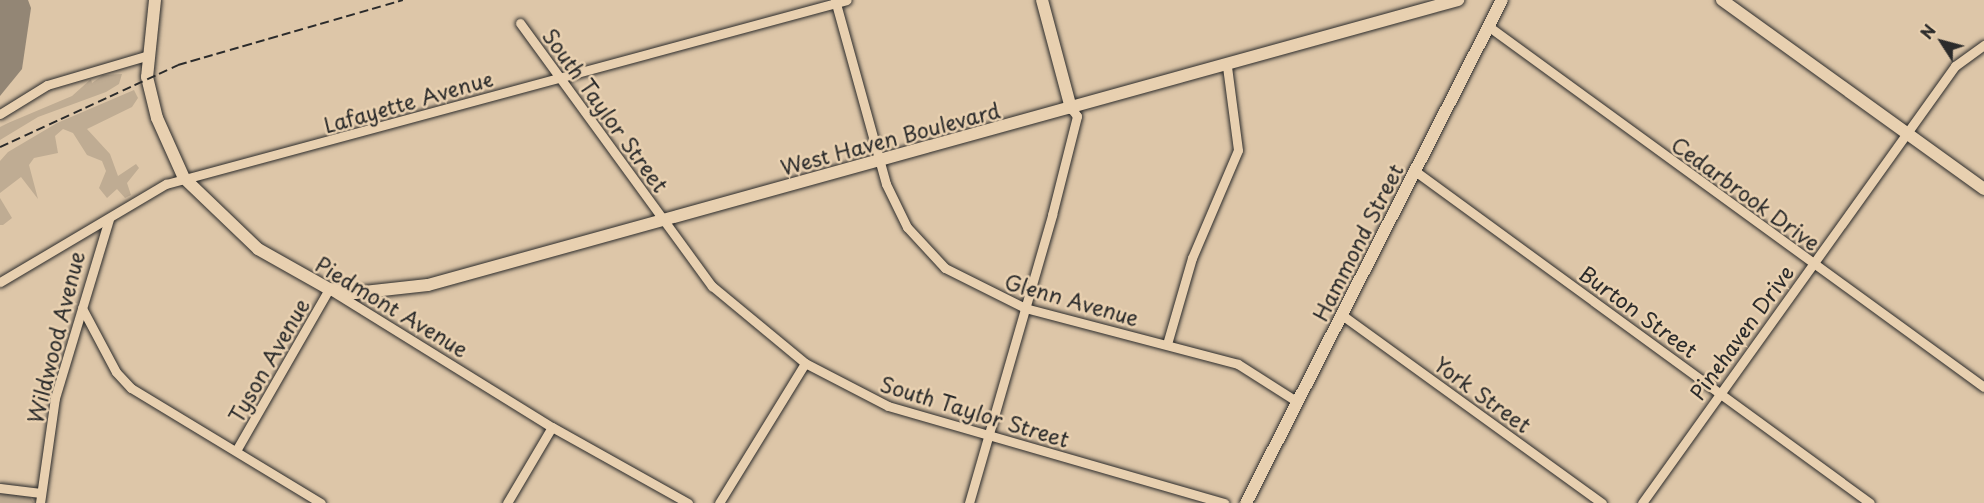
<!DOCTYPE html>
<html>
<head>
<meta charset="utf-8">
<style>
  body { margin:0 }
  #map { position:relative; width:1984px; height:503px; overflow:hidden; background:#ddc6a8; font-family:"Playpen Sans",sans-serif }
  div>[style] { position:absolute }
  .green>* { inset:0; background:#bfac93 }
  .water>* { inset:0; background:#938675 }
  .roads { filter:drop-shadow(0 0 2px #2b2b2b) drop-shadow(0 0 2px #2b2b2b) }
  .street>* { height:9px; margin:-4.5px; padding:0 4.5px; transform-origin:4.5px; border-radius:4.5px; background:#e8d0b0 }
  .secondary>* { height:12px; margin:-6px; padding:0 6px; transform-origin:6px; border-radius:6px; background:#e8d0b0 }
  .rail>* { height:2px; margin-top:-1px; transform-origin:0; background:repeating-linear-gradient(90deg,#2b2b2b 0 9px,transparent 0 13.5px) }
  span { translate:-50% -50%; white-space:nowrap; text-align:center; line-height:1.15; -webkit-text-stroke:5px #e8d0b0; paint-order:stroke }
  .street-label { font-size:21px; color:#2b2b2b }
  .north { position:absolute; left:1912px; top:12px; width:60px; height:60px; -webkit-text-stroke:4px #e8d0b0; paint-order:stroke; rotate:306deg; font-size:16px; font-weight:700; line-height:24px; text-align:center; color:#2b2b2b }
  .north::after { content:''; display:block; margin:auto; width:21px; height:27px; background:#2b2b2b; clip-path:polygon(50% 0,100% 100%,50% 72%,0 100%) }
</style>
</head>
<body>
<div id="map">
  <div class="green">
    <i style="clip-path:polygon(122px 74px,119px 84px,106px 92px,38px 117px,0 140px,0 127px,8px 123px,72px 96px,91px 79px,92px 83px,103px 75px)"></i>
    <i style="clip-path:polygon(134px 90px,138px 98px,132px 107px,87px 129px,110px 154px,118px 176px,136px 164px,139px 168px,127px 183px,131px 195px,125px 198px,117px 189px,107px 198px,99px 188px,106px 171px,102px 161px,87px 155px,73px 133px,63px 129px,55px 136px,58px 153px,34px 158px,29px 165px,38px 199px,21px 177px,0 193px,0 161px,8px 152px,57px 123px)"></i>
    <i style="clip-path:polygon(0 198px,12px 218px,3px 225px,0 225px)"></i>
    <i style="clip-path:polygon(0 493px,30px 497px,34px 503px,0 503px)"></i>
  </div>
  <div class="water">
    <i style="clip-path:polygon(0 0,28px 0,31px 8px,22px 69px,0 96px)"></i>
  </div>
  <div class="roads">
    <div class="street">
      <i style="left:835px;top:0;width:191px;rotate:74.5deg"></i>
      <i style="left:886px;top:184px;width:48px;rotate:64deg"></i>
      <i style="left:907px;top:227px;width:56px;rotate:47.2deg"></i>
      <i style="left:945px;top:268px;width:89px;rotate:26.6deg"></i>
      <i style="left:1025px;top:308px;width:220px;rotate:14.7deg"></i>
      <i style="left:1238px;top:364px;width:69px;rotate:32.5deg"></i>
      <i style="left:520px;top:23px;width:326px;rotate:53.9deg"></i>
      <i style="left:712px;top:286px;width:121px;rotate:39.6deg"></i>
      <i style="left:805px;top:363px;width:93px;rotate:27.4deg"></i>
      <i style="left:888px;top:406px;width:350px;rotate:16.1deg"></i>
      <i style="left:1488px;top:26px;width:613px;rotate:36.05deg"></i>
      <i style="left:0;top:114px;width:55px;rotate:-31.7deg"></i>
      <i style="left:47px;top:85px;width:106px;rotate:-16.4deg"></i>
      <i style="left:1415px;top:171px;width:563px;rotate:36.12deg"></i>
      <i style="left:0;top:282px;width:193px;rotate:-30.6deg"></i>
      <i style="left:166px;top:184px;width:705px;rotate:-15.12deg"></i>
      <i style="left:82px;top:308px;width:72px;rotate:62deg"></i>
      <i style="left:116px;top:372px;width:22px;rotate:47deg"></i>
      <i style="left:131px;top:388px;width:222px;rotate:31.2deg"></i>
      <i style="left:1342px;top:315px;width:321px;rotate:35.9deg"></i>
      <i style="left:1167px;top:344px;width:90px;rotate:-73.8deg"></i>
      <i style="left:1192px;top:258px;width:117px;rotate:-66.9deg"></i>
      <i style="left:1238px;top:150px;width:85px;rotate:-97.5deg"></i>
      <i style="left:237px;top:449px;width:185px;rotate:-60.1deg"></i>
      <i style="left:329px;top:289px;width:262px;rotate:31.8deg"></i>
      <i style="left:552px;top:427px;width:156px;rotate:29.2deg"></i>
      <i style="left:0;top:488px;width:41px;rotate:7deg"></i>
      <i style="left:40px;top:503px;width:106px;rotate:-81.9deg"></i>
      <i style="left:55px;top:398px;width:187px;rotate:-73.2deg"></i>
      <i style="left:507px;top:503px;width:88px;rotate:-59.4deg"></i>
      <i style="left:719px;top:503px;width:164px;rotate:-58.4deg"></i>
      <i style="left:969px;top:503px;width:300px;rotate:-73.9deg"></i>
      <i style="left:1052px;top:215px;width:102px;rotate:-75.8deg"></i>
      <i style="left:1077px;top:116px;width:10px;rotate:-127deg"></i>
      <i style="left:1642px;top:503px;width:538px;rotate:-54.39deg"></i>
      <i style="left:1955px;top:66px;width:36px;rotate:-36deg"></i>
    </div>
    <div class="secondary">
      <i style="left:155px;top:0;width:77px;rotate:95.9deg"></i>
      <i style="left:147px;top:77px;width:42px;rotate:76.3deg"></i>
      <i style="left:157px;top:118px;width:66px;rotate:65.8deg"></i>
      <i style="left:184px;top:178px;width:103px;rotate:43.8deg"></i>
      <i style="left:258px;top:249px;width:81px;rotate:29.4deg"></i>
      <i style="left:329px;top:289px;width:26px;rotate:9deg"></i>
      <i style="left:355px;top:293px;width:73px;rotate:-6.3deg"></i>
      <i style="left:428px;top:285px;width:1069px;rotate:-15.47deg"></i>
      <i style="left:1042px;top:0;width:112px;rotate:75deg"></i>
      <i style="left:1722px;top:0;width:323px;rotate:35.8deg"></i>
      <i style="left:1246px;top:503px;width:564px;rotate:-63.03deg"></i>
    </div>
  </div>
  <div class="rail">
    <i style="left:0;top:147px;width:196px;rotate:-24.7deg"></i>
    <i style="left:178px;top:65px;width:234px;rotate:-16.1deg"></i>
  </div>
  <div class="street-label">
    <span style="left:408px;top:101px;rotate:-16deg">Lafayette Avenue</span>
    <span style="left:606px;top:110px;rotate:54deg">South Taylor Street</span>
    <span style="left:890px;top:138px;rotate:-15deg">West Haven Boulevard</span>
    <span style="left:1746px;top:193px;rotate:36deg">Cedarbrook Drive</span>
    <span style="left:1357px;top:242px;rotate:-63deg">Hammond Street</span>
    <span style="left:1072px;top:299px;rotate:16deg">Glenn Avenue</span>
    <span style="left:392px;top:306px;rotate:31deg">Piedmont Avenue</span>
    <span style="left:1639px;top:311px;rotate:36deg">Burton Street</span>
    <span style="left:1741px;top:332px;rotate:-54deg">Pinehaven Drive</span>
    <span style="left:55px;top:337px;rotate:-76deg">Wildwood Avenue</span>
    <span style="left:268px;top:360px;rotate:-60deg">Tyson Avenue</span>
    <span style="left:1483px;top:394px;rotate:36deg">York Street</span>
    <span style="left:975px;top:411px;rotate:17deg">South Taylor Street</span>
  </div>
  <div class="north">N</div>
</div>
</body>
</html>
